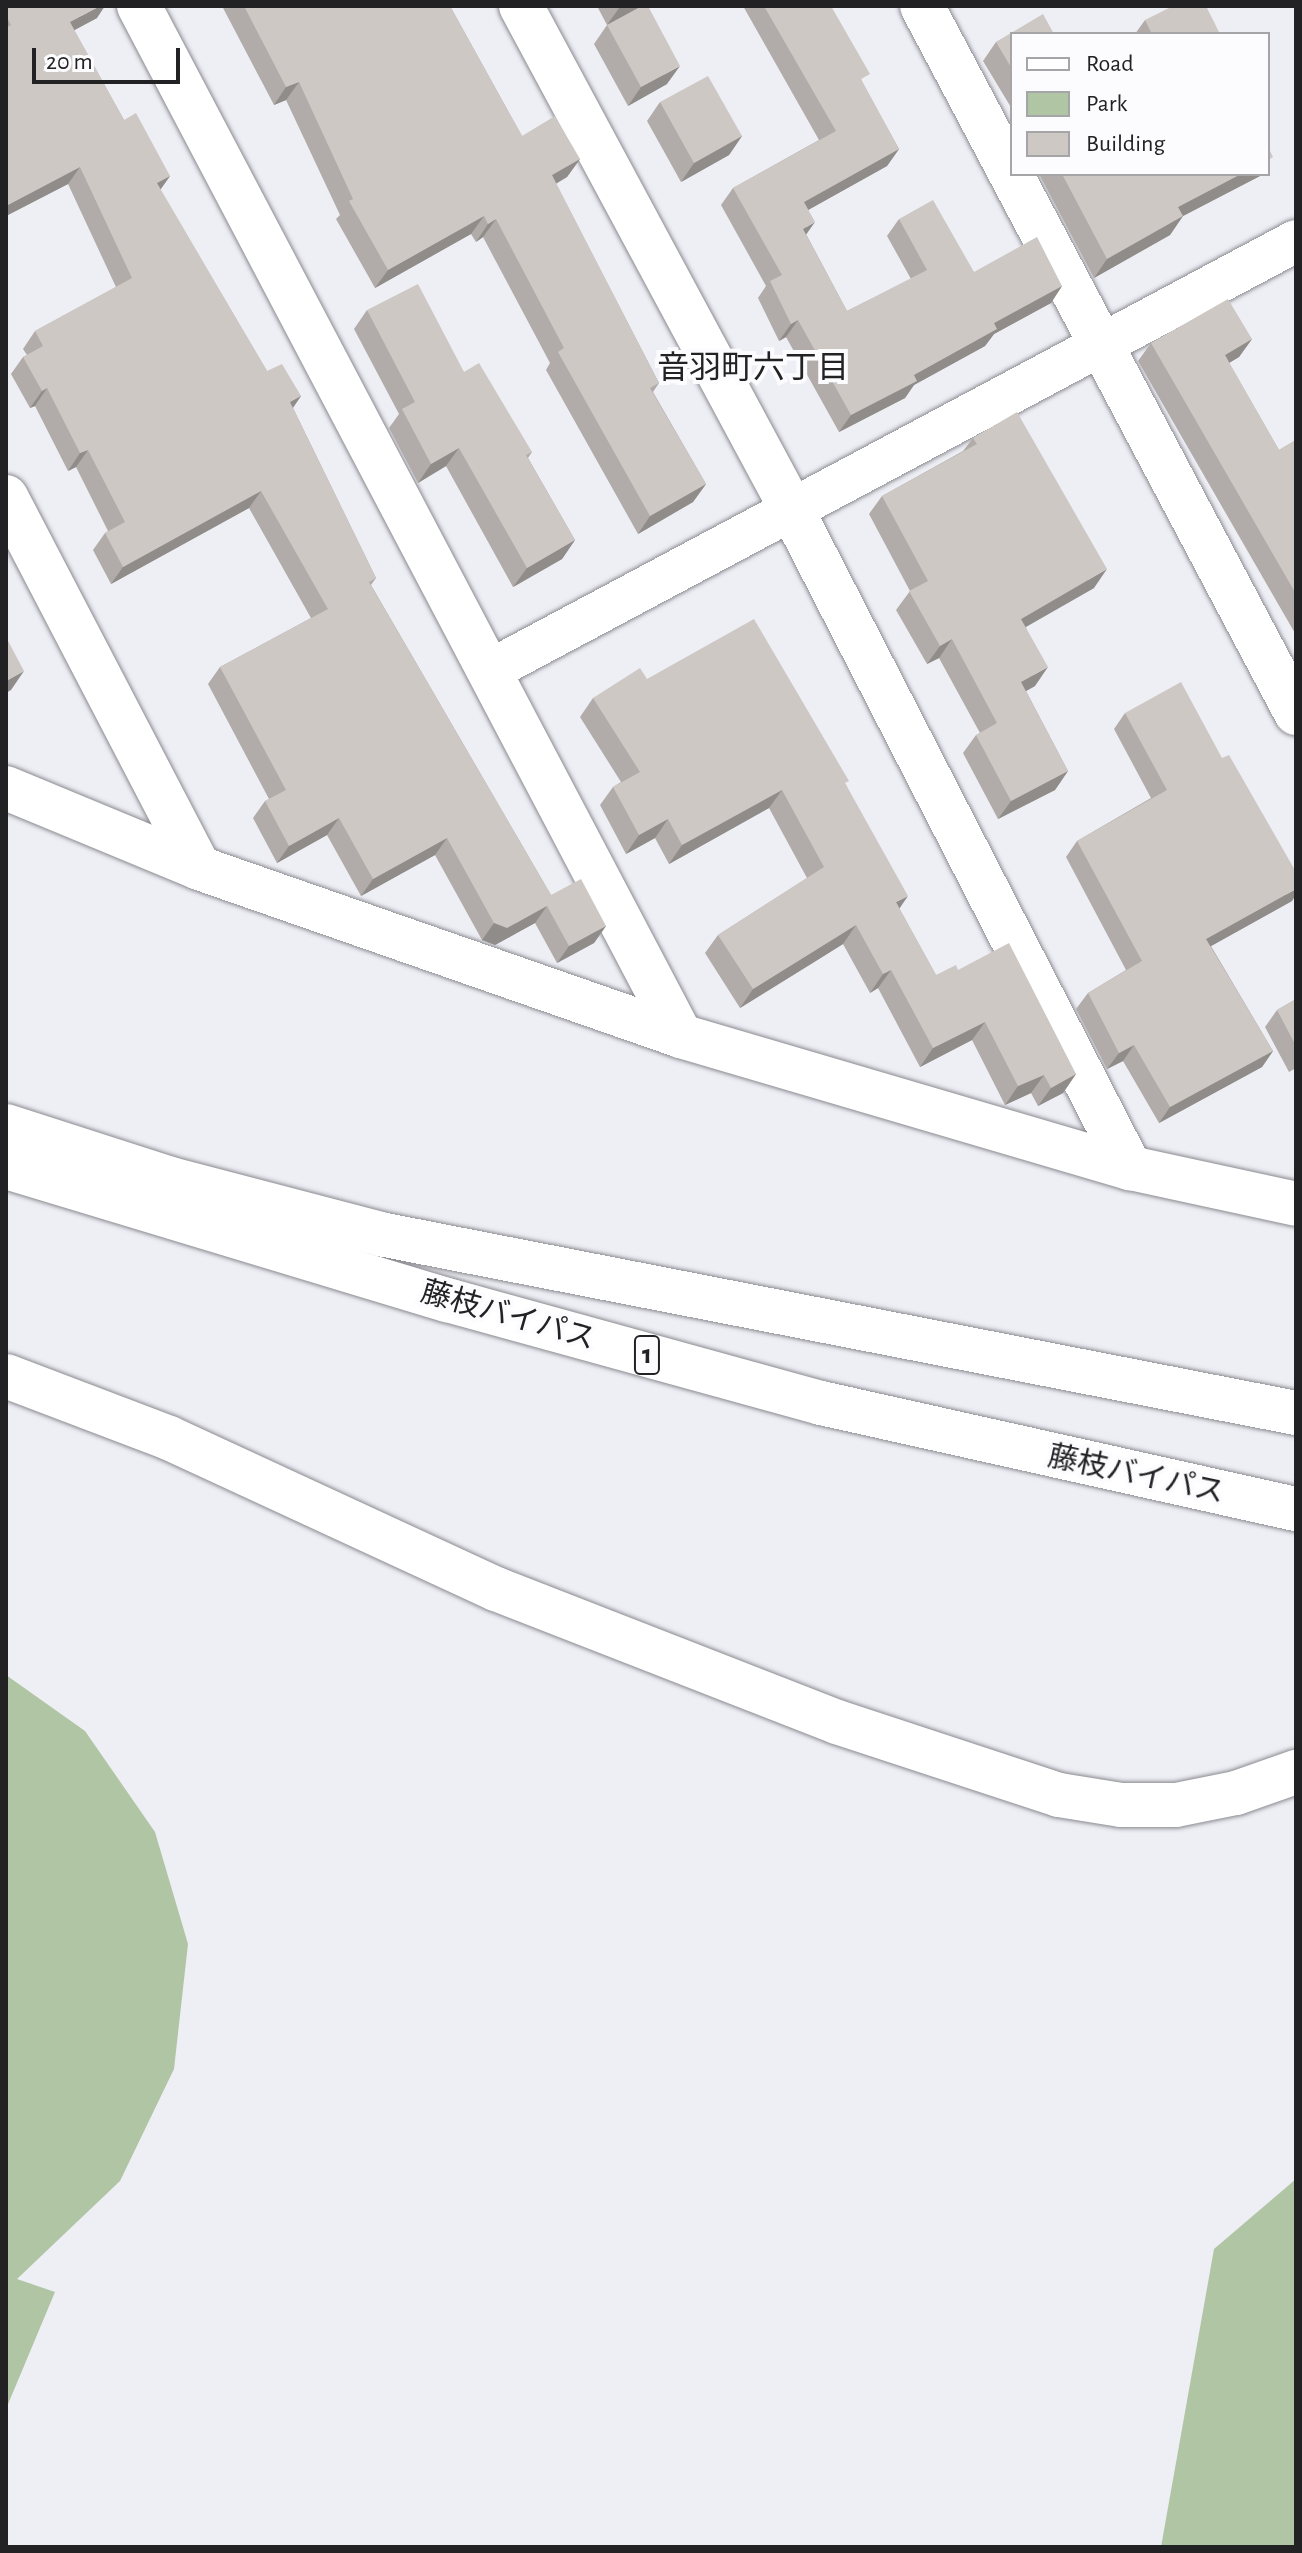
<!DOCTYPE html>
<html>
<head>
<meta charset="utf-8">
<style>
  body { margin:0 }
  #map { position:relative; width:1302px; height:2553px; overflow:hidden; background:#eeeef5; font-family:"Alegreya Sans","Noto Sans JP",sans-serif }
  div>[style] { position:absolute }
  .green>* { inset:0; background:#b0c5a4 }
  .roads { filter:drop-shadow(0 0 2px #8a8a90) drop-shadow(0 0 2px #8a8a90) }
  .pedestrian>* { height:42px; margin:-21px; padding:0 21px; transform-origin:21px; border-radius:21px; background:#fff }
  .minor>* { height:44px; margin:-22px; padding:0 22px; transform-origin:22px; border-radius:22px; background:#fff }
  .tertiary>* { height:44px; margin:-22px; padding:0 22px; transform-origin:22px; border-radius:22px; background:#fff }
  .motorway>* { height:44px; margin:-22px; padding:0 22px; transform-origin:22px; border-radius:22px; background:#fff }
  .wall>* { inset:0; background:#b1aca9 }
  .shaded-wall>* { inset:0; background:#908c89 }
  .building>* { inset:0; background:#cec8c4 }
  span { translate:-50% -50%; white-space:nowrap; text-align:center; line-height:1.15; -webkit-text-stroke:8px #fcfcff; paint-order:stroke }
  .shield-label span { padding:2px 6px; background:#fcfcff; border:2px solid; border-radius:6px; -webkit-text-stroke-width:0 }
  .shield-label { font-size:28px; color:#222225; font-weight:700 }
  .street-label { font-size:30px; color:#222225 }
  .neighbourhood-label { font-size:32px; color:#222225 }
  .frame { position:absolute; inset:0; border:8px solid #222225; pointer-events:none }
  .legend { position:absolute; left:1010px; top:32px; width:260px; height:144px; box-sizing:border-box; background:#fcfcff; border:2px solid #a5a5a8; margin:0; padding:10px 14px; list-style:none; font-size:24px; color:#222225 }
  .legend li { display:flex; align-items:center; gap:16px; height:40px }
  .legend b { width:40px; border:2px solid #a5a5a8 }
  .scale { position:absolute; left:32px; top:48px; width:148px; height:36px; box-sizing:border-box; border:4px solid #222225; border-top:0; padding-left:10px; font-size:24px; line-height:28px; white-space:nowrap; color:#222225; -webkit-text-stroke:6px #fcfcff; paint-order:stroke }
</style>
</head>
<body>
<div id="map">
  <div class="green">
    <i style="clip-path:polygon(6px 1675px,85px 1731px,155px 1832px,188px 1944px,174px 2069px,120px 2181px,17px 2279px,55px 2292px,6px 2409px)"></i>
    <i style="clip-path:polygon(1296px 2179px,1296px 2547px,1161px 2547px,1214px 2249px)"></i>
  </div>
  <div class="roads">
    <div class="pedestrian">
      <i style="left:489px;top:671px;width:914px;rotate:-28.05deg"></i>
    </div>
    <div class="minor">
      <i style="left:139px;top:6px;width:1164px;rotate:62.25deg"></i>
      <i style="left:521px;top:6px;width:572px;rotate:61.73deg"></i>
      <i style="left:792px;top:510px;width:740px;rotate:62.81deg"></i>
      <i style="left:922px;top:6px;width:800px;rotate:62.12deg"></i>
      <i style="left:6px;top:497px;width:418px;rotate:62.5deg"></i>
      <i style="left:6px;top:788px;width:209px;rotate:22.5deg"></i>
      <i style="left:199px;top:868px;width:510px;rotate:19.22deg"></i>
      <i style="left:681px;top:1036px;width:468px;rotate:16.4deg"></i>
      <i style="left:1130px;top:1168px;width:170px;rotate:12.2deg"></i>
    </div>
    <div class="tertiary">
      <i style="left:6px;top:1376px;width:174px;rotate:20.8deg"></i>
      <i style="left:169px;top:1438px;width:360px;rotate:24.8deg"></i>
      <i style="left:496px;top:1589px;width:366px;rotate:21.3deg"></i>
      <i style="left:837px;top:1722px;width:234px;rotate:18.2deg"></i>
      <i style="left:1059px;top:1795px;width:63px;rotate:9.2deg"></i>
      <i style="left:1121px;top:1805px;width:55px"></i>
      <i style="left:1176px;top:1805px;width:61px;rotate:-11.3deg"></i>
      <i style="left:1236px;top:1793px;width:64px;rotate:-19.3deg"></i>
    </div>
    <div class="motorway">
      <i style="left:6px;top:1126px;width:173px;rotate:17.8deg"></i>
      <i style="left:171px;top:1179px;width:216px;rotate:14.7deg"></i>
      <i style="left:380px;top:1234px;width:933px;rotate:11.06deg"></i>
      <i style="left:6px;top:1167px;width:461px;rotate:16.8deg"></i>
      <i style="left:447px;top:1300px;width:388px;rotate:15.4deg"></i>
      <i style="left:821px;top:1403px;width:487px;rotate:12.6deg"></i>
    </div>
  </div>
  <div class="wall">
    <i style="clip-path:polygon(6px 6px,97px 18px,74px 30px,124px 120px,170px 176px,160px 190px,267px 371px,301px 396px,293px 408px,376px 578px,371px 585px,551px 895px,606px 926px,594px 943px,557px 963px,535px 923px,495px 945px,482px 940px,435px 855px,361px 896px,327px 835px,277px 863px,253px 818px,265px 801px,269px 799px,208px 684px,220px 667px,311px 618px,249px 508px,111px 584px,93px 550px,105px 533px,108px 531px,76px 467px,68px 471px,35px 406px,30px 408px,11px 374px,23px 357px,27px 355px,23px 349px,35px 331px,116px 287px,68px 184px,6px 216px)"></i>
    <i style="clip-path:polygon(222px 6px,450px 6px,522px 136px,580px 159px,567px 177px,556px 184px,659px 383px,653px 392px,706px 484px,693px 502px,638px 534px,546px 370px,550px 363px,483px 237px,476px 242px,471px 234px,375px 288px,336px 219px,340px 215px,286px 100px,274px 105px)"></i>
    <i style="clip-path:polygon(597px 6px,648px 6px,667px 84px,628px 106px,594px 44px,607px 25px)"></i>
    <i style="clip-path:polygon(743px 6px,831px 6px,863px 84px,899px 149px,887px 166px,808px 210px,806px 234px,847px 311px,911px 279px,887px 236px,899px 219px,974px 272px,1062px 286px,1051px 303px,994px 334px,985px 346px,914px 385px,905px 398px,839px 432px,786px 337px,779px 341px,758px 298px,766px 286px,721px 205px,733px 188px,819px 140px)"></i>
    <i style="clip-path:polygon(1145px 20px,1220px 34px,1135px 34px)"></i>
    <i style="clip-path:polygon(1012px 34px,1012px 109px,983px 61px,996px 42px)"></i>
    <i style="clip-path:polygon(660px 102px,742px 136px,729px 155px,681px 182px,647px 121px)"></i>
    <i style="clip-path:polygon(1039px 174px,1262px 174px,1260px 176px,1183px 216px,1170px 235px,1094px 278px)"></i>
    <i style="clip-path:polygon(367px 310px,464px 372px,532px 452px,528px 458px,575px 540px,562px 559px,513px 587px,446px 466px,418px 483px,389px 428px,399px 414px,354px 329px)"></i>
    <i style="clip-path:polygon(1252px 339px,1239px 357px,1229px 363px,1279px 450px,1296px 440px,1296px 635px,1138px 361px,1151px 343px)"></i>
    <i style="clip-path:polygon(973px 438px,1094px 588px,1026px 627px,1035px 686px,1026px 691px,1068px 771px,1055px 790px,998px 819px,963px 753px,976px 735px,980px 733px,939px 658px,927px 664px,896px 610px,910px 591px,869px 514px,882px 496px,963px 451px)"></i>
    <i style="clip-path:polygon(647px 679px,846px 785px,899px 908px,936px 975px,958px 970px,1076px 1074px,1063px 1093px,1038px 1106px,1031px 1093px,1005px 1105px,972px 1040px,920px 1067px,878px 988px,870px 993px,843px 944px,740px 1008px,705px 953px,718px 935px,807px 878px,769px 808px,669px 864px,655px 838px,626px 854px,600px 805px,613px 787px,621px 782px,580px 717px,593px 698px)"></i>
    <i style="clip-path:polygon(1125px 713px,1292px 901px,1211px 946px,1273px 1051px,1262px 1067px,1159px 1123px,1123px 1061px,1107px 1069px,1076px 1009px,1088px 993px,1126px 970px,1066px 857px,1077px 841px,1151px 798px,1114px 729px)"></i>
    <i style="clip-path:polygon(1296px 999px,1296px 1068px,1289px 1072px,1265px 1027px,1277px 1010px)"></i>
  </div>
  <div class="shaded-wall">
    <i style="clip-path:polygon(100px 6px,105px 6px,97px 18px,58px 39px,70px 22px)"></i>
    <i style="clip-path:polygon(622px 6px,642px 6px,607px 25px,619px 8px)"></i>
    <i style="clip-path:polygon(680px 66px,667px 84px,628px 106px,641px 87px)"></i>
    <i style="clip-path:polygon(299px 82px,286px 100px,274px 105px,286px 87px)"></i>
    <i style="clip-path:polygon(742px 136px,729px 155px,681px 182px,694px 163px)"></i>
    <i style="clip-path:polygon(899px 149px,887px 166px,792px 219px,804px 202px)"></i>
    <i style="clip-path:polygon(580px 159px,567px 177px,539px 193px,552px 175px)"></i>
    <i style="clip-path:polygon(80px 167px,68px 184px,6px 216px,6px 206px)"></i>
    <i style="clip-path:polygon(1241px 174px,1262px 174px,1260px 176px,1183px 216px,1170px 235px,1094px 278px,1107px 259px,1178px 207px)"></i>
    <i style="clip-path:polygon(170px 176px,158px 193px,157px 183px)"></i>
    <i style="clip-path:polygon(484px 216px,471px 234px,375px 288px,388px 270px)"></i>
    <i style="clip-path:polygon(496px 219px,483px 237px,476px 242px,488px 224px)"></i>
    <i style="clip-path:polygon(815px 222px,803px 239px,803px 229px)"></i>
    <i style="clip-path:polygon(1062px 286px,1051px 303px,994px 334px,985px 346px,914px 385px,905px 398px,839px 432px,851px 415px,994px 323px)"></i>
    <i style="clip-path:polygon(798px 320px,786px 337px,779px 341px,791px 324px)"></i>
    <i style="clip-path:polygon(1252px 339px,1239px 357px,1212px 373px,1225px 355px)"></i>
    <i style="clip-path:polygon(47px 388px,35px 406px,30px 408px,42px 391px)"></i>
    <i style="clip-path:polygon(301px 396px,289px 413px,290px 402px)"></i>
    <i style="clip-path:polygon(459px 448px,446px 466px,418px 483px,431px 464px)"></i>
    <i style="clip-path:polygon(88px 450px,76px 467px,68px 471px,80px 453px)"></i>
    <i style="clip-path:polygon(706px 484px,693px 502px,638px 534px,650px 516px)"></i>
    <i style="clip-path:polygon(261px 491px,249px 508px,111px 584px,123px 567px)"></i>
    <i style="clip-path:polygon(575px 540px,562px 559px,513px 587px,527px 568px)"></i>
    <i style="clip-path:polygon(1107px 569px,1094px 588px,1008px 637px,1021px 619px)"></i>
    <i style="clip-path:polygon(952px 639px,939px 658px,927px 664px,940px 646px)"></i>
    <i style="clip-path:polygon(1048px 667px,1035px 686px,1008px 701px,1021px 682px)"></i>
    <i style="clip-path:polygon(24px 671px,11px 690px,6px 693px,6px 681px)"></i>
    <i style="clip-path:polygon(1068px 771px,1055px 790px,998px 819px,1011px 801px)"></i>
    <i style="clip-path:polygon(782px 790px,769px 808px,669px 864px,682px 845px)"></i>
    <i style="clip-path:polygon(339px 818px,327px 835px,277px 863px,289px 846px)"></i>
    <i style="clip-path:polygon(668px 819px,655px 838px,626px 854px,639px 835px)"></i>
    <i style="clip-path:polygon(447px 838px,435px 855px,361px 896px,373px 879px)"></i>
    <i style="clip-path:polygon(1296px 889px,1296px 895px,1292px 901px,1195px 955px,1206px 939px)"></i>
    <i style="clip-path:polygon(908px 896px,895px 915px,896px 902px)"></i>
    <i style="clip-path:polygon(547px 906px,535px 923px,495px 945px,482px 940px,494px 923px)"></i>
    <i style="clip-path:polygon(856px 925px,843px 944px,740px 1008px,753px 989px)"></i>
    <i style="clip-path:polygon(606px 926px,594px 943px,557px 963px,569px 946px)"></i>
    <i style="clip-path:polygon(891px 970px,878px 988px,870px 993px,883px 974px)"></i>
    <i style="clip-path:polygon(985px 1022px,972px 1040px,920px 1067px,933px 1048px)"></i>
    <i style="clip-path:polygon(1134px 1045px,1123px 1061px,1107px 1069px,1119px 1053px)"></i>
    <i style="clip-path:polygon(1273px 1051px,1262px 1067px,1159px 1123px,1170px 1107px)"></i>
    <i style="clip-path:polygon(1076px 1074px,1063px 1093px,1038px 1106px,1051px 1088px)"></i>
    <i style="clip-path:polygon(1044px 1075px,1031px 1093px,1005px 1105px,1018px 1086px)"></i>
  </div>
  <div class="building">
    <i style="clip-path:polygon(6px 6px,100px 6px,70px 22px,124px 120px,136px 113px,170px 176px,157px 183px,267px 371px,282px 364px,301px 396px,290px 402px,376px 578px,369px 582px,551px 895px,581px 879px,606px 926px,569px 946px,547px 906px,507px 928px,494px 923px,447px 838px,373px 879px,339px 818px,289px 846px,265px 801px,286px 790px,220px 667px,328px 609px,261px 491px,123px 567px,105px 533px,125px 522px,88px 450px,80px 453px,47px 388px,42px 391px,23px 357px,43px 346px,35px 331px,132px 278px,80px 167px,6px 206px,6px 28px,11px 25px,6px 15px)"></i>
    <i style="clip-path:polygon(244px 6px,450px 6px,522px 136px,555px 116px,580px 159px,552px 175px,659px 383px,650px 388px,706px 484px,650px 516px,558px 352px,564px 348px,496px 219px,488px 224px,484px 216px,388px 270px,349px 201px,353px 199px,299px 82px,286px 87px)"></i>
    <i style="clip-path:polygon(642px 6px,648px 6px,680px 66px,641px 87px,607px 25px)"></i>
    <i style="clip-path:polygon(764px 6px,831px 6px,870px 74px,861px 79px,899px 149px,804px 202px,815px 222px,803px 229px,847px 311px,927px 270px,899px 219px,933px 200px,974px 272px,1037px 237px,1062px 286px,994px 323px,997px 329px,914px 375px,917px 381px,851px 415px,798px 320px,791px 324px,770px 281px,782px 275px,733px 188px,836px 131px)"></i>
    <i style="clip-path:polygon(1173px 6px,1206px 6px,1220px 34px,1152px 34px,1145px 20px)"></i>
    <i style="clip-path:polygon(1043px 14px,1054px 34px,1012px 34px,1012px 69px,996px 42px)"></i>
    <i style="clip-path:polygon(708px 76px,742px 136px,694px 163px,660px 102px)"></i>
    <i style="clip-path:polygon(1268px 147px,1273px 157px,1268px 160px)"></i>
    <i style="clip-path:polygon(1062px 174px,1241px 174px,1178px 207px,1183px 216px,1107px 259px)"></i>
    <i style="clip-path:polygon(418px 284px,464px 372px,479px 363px,532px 452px,526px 455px,575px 540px,527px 568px,459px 448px,431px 464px,402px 409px,415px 402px,367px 310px)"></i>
    <i style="clip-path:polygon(1228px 299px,1252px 339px,1225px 355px,1279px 450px,1296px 440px,1296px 594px,1151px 343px)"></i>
    <i style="clip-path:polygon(1017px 412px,1107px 569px,1021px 619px,1048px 667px,1021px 682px,1068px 771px,1011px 801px,976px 735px,997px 723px,952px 639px,940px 646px,909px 591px,928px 581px,882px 496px,977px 444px,973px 438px)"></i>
    <i style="clip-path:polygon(754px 619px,849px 781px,845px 783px,908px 896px,896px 902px,936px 975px,956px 965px,958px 970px,1009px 943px,1076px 1074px,1051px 1088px,1044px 1075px,1018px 1086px,985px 1022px,933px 1048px,891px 970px,883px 974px,856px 925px,753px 989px,718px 935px,824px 867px,782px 790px,682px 845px,668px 819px,639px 835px,613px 787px,640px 772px,593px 698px,640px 668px,647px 679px)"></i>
    <i style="clip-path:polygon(6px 637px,24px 671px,6px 681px)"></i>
    <i style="clip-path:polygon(1181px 682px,1222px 758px,1229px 755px,1296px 872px,1296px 889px,1206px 939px,1273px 1051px,1170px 1107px,1134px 1045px,1119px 1053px,1088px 993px,1142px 961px,1077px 841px,1167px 790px,1125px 713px)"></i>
    <i style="clip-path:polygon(1296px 999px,1296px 1046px,1277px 1010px)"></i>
  </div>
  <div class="shield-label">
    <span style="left:647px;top:1355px">1</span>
  </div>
  <div class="street-label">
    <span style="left:508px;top:1316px;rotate:16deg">藤枝バイパス</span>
    <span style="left:1136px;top:1475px;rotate:12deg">藤枝バイパス</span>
  </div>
  <div class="neighbourhood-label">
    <span style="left:753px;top:368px">音羽町六丁目</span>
  </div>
  <div class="frame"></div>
  <ul class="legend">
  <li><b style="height:10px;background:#fff"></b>Road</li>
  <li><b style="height:22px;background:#b0c5a4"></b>Park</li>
  <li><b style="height:22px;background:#cec8c4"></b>Building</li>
  </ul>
  <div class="scale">20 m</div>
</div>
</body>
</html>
